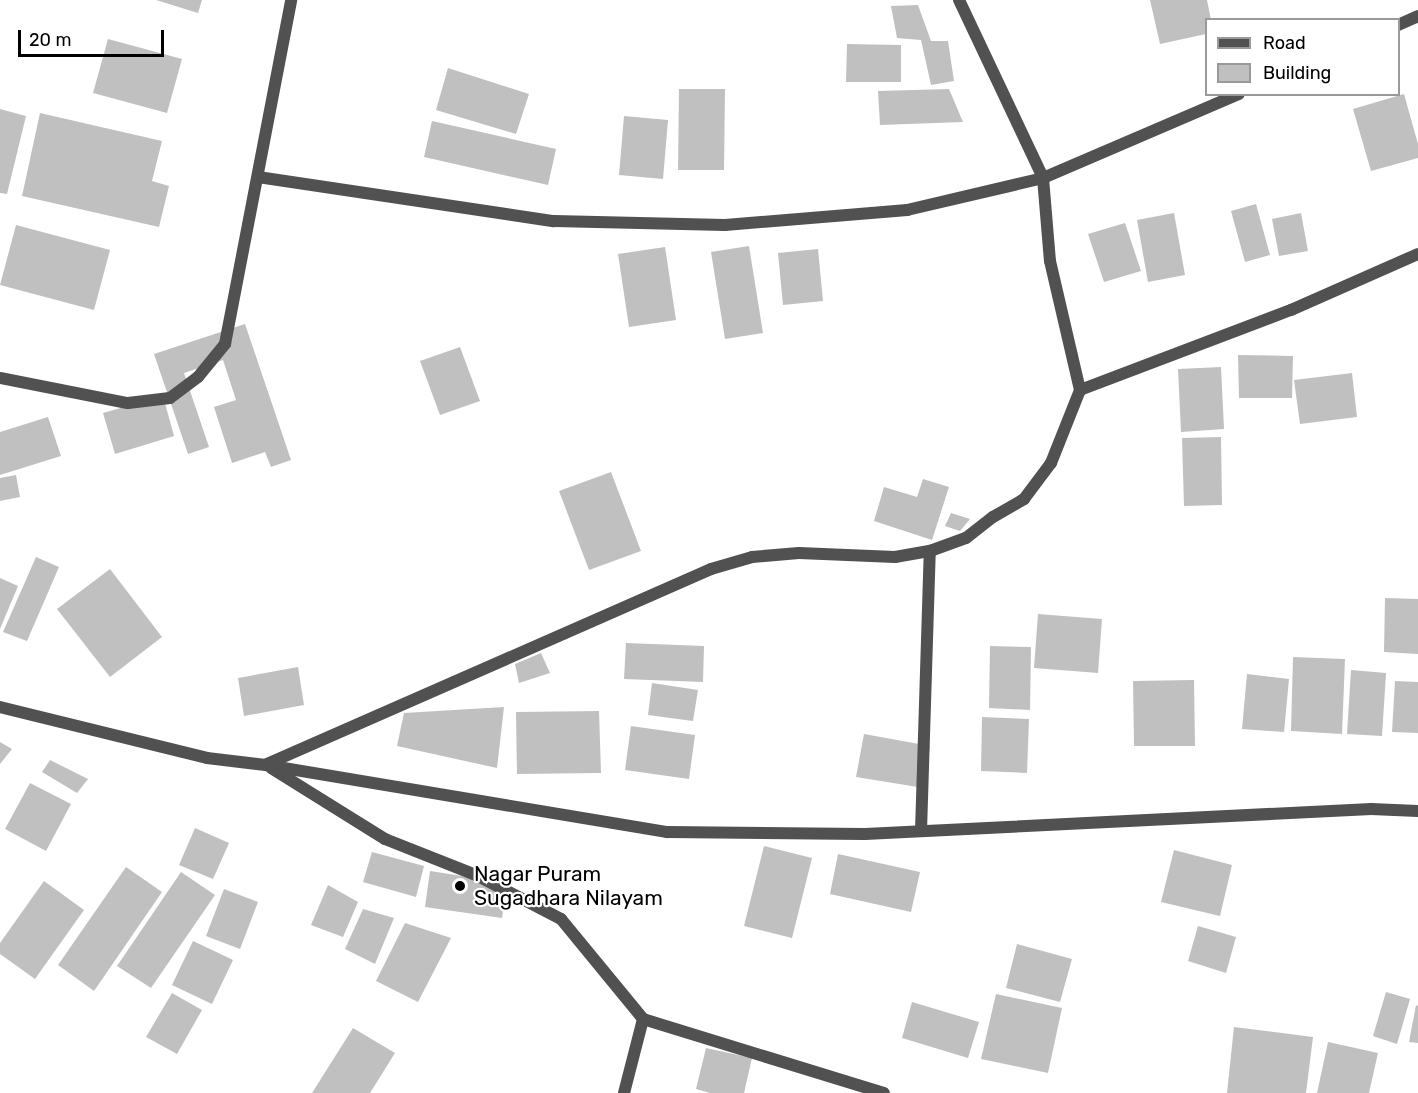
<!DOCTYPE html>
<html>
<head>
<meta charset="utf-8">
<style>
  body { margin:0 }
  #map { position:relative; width:1418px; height:1093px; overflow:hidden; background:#fff; font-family:Rubik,sans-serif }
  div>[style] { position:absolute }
  .building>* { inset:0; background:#c0c0c0 }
  .street>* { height:12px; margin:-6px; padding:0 6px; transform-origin:6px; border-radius:6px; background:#515151 }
  .dots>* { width:16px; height:16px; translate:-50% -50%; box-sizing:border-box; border:3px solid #fff; border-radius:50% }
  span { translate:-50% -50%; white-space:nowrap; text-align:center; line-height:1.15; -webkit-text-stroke:4.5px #fff; paint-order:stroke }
  .poi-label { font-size:21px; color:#000 }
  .left { translate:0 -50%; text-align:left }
  .legend { position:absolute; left:1205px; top:18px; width:195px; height:78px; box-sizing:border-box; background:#fff; border:2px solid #999; margin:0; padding:8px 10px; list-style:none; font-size:18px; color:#000 }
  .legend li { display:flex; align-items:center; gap:12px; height:30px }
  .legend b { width:30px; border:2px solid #999 }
  .scale { position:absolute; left:18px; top:30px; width:146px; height:27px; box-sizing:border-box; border:3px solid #000; border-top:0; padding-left:8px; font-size:18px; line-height:21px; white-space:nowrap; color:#000; -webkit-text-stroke:4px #fff; paint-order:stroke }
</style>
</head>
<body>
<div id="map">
  <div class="building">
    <i style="clip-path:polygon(156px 0,202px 0,198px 13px)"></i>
    <i style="clip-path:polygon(1150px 0,1207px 0,1211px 20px,1206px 20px,1206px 34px,1160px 44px)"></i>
    <i style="clip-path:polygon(918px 5px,931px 41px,948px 41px,954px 81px,931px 85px,921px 40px,897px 38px,891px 6px)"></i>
    <i style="clip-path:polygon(108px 39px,182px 59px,167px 113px,93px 93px)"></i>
    <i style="clip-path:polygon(847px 44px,901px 45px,901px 82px,846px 82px)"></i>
    <i style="clip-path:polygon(448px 68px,529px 94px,516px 134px,436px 110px)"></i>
    <i style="clip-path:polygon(679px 89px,725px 89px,724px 170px,678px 170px)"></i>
    <i style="clip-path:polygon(949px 89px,963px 122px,880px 125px,878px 91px)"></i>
    <i style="clip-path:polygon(1404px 94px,1418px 144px,1418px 158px,1371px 171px,1353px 109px)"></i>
    <i style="clip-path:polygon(0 109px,26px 116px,7px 194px,0 193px)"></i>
    <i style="clip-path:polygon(40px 113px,162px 141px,152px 181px,169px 186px,159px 227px,22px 196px)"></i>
    <i style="clip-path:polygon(624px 116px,668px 120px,663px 179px,619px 175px)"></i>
    <i style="clip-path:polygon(432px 121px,556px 149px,548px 185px,424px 157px)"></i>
    <i style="clip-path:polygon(1256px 204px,1270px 255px,1245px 262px,1231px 211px)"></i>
    <i style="clip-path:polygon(1174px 213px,1185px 275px,1148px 282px,1137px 220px)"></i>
    <i style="clip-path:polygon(1301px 213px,1308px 251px,1279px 256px,1272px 219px)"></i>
    <i style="clip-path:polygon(1125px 223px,1141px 271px,1104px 282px,1088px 234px)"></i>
    <i style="clip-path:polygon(16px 225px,110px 250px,94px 310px,0 285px)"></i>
    <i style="clip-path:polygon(749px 246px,763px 333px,725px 339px,711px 252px)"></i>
    <i style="clip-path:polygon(665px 247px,676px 320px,629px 327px,618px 254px)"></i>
    <i style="clip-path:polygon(818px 249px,823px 301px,783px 305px,778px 253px)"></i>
    <i style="clip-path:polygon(245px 324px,291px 460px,271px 467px,265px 452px,232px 463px,214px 407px,236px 400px,223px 360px,184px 373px,209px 447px,188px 454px,154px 354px)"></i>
    <i style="clip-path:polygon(460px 347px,480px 401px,440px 415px,420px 361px)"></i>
    <i style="clip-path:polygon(1238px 355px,1293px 356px,1292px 398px,1239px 398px)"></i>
    <i style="clip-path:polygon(1221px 367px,1224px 429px,1181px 432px,1178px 369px)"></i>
    <i style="clip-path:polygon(1352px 373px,1357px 417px,1300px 424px,1294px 380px)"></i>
    <i style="clip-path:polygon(163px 396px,174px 436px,115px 454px,103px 413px)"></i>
    <i style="clip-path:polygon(48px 417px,61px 456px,0 475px,0 432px)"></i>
    <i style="clip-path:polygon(1221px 437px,1222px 505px,1184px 506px,1182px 438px)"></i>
    <i style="clip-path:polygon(611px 472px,641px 551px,589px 570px,559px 491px)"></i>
    <i style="clip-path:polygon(16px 475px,20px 497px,0 501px,0 478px)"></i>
    <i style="clip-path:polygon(923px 479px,949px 487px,932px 540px,874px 521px,884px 487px,917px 497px)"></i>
    <i style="clip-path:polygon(951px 513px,970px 519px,960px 531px,945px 526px)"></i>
    <i style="clip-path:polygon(36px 557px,59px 567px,27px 641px,3px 632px)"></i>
    <i style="clip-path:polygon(110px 569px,162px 637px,110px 677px,57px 609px)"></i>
    <i style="clip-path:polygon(0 578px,18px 586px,0 629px)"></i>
    <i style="clip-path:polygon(1385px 598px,1418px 599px,1418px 654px,1384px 652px)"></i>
    <i style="clip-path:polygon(1038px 614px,1102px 619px,1098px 673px,1034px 668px)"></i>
    <i style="clip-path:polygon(626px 643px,704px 646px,703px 682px,624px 679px)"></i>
    <i style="clip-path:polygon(990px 646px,1031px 647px,1030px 710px,989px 708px)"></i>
    <i style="clip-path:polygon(541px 653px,550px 673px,519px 683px,515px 664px)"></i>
    <i style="clip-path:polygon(1293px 657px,1345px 659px,1342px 734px,1291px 731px)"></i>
    <i style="clip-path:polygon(298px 667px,304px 705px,244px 716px,238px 678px)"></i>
    <i style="clip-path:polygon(1351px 670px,1386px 673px,1382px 736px,1347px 734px)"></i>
    <i style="clip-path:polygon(1247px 674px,1289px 679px,1284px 732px,1242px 729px)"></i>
    <i style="clip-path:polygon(1194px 680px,1195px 746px,1134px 746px,1133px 681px)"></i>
    <i style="clip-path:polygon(1395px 681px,1418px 682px,1418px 733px,1392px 732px)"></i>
    <i style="clip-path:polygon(652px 683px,698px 690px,693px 721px,648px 715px)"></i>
    <i style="clip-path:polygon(504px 707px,497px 768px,397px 746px,404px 713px)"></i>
    <i style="clip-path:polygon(599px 711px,601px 773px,517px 774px,516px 712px)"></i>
    <i style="clip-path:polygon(982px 717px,1029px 719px,1027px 773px,981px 771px)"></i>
    <i style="clip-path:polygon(631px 726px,695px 735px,689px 779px,625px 770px)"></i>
    <i style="clip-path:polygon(864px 734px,930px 746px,924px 788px,856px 777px)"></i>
    <i style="clip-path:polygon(0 742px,12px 749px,0 764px)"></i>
    <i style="clip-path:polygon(50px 760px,88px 779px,77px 793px,42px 772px)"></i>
    <i style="clip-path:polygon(30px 783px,71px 804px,46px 851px,5px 829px)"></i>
    <i style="clip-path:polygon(195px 828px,229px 843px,213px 879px,179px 865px)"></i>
    <i style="clip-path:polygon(764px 846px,812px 858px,792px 938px,744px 926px)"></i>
    <i style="clip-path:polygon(1174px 850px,1232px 865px,1220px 916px,1161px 902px)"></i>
    <i style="clip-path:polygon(372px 852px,424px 866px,416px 897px,363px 882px)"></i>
    <i style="clip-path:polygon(838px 854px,920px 872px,911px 912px,830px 894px)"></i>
    <i style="clip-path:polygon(126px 867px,162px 892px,94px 991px,58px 965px)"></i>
    <i style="clip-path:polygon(430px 871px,507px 883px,502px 918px,425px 907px)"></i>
    <i style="clip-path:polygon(181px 872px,215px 895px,151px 988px,117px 966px)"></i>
    <i style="clip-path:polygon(44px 881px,84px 910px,35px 979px,0 954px,0 943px)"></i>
    <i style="clip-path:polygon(328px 885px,358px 902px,343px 937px,311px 925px)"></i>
    <i style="clip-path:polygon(224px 889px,258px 902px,240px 949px,206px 936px)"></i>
    <i style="clip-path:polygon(363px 909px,394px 918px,375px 964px,345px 949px)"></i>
    <i style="clip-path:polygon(405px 923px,451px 938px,418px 1002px,376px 981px)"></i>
    <i style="clip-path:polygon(1198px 926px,1236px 937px,1226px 973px,1188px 961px)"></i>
    <i style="clip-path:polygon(193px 941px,233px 960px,212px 1004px,172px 985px)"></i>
    <i style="clip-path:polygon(1017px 944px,1072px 959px,1060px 1002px,1006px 988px)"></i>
    <i style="clip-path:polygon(1386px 992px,1410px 999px,1397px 1044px,1373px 1036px)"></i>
    <i style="clip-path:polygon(172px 993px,202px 1010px,177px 1054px,146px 1037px)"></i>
    <i style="clip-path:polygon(996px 994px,1062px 1008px,1048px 1073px,981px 1059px)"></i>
    <i style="clip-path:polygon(912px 1002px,979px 1022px,968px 1058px,902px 1038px)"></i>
    <i style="clip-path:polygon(1416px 1005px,1418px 1006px,1418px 1043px,1409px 1042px)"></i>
    <i style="clip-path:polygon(1234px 1027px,1313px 1037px,1306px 1093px,1227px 1093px)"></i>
    <i style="clip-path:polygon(353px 1028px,395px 1053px,370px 1093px,312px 1093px)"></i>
    <i style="clip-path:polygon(1328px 1042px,1378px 1053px,1369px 1093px,1317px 1093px)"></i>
    <i style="clip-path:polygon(706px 1048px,752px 1058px,744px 1093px,710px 1093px,696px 1089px)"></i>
  </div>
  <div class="street">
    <i style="left:959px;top:0;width:197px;rotate:64.7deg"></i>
    <i style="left:1043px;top:178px;width:83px;rotate:85.2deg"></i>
    <i style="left:1050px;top:261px;width:132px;rotate:76.9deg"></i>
    <i style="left:1080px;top:390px;width:226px;rotate:-20.8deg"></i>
    <i style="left:1291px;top:310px;width:139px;rotate:-23.8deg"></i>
    <i style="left:1398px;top:25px;width:22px;rotate:-24deg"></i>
    <i style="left:258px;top:177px;width:299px;rotate:8.5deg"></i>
    <i style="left:554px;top:221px;width:171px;rotate:1.3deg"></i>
    <i style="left:725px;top:225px;width:183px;rotate:-4.7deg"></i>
    <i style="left:907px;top:210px;width:140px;rotate:-13.2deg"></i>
    <i style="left:1043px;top:178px;width:213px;rotate:-23.2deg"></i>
    <i style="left:0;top:378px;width:130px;rotate:11.1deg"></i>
    <i style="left:128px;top:403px;width:42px;rotate:-6.8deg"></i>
    <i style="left:170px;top:398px;width:35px;rotate:-37deg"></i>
    <i style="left:198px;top:377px;width:43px;rotate:-50.7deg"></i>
    <i style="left:225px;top:344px;width:350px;rotate:-79.1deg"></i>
    <i style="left:0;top:707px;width:213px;rotate:13.8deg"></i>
    <i style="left:207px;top:758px;width:59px;rotate:6.8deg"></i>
    <i style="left:266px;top:765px;width:407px;rotate:9.5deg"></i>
    <i style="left:667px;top:832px;width:198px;rotate:0.6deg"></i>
    <i style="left:865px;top:834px;width:507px;rotate:-2.83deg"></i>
    <i style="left:1371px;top:809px;width:47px;rotate:2.4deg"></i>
    <i style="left:267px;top:764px;width:485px;rotate:-23.7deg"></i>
    <i style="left:711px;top:569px;width:43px;rotate:-16.3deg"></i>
    <i style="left:752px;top:557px;width:47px;rotate:-4.9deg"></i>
    <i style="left:799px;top:553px;width:96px;rotate:2.4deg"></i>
    <i style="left:895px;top:557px;width:36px;rotate:-10deg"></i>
    <i style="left:930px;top:551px;width:38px;rotate:-20deg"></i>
    <i style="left:966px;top:538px;width:34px;rotate:-38deg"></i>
    <i style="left:993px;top:517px;width:36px;rotate:-30deg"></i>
    <i style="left:1024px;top:499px;width:45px;rotate:-53.1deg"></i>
    <i style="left:1051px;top:463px;width:79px;rotate:-68.3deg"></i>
    <i style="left:271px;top:768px;width:134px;rotate:31.9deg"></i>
    <i style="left:385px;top:839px;width:98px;rotate:21.6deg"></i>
    <i style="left:476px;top:875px;width:96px;rotate:27.4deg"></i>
    <i style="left:561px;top:919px;width:129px;rotate:50.6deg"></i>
    <i style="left:643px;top:1019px;width:252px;rotate:17.1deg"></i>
    <i style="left:921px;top:831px;width:280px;rotate:-88.2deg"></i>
    <i style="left:624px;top:1093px;width:76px;rotate:-75.6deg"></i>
  </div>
  <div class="dots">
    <i style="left:460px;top:886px;background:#000"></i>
  </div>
  <div class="poi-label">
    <span class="left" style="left:474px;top:886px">Nagar Puram<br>Sugadhara Nilayam</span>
  </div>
  <ul class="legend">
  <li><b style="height:8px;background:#515151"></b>Road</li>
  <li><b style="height:16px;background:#c0c0c0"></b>Building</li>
  </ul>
  <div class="scale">20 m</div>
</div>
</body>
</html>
